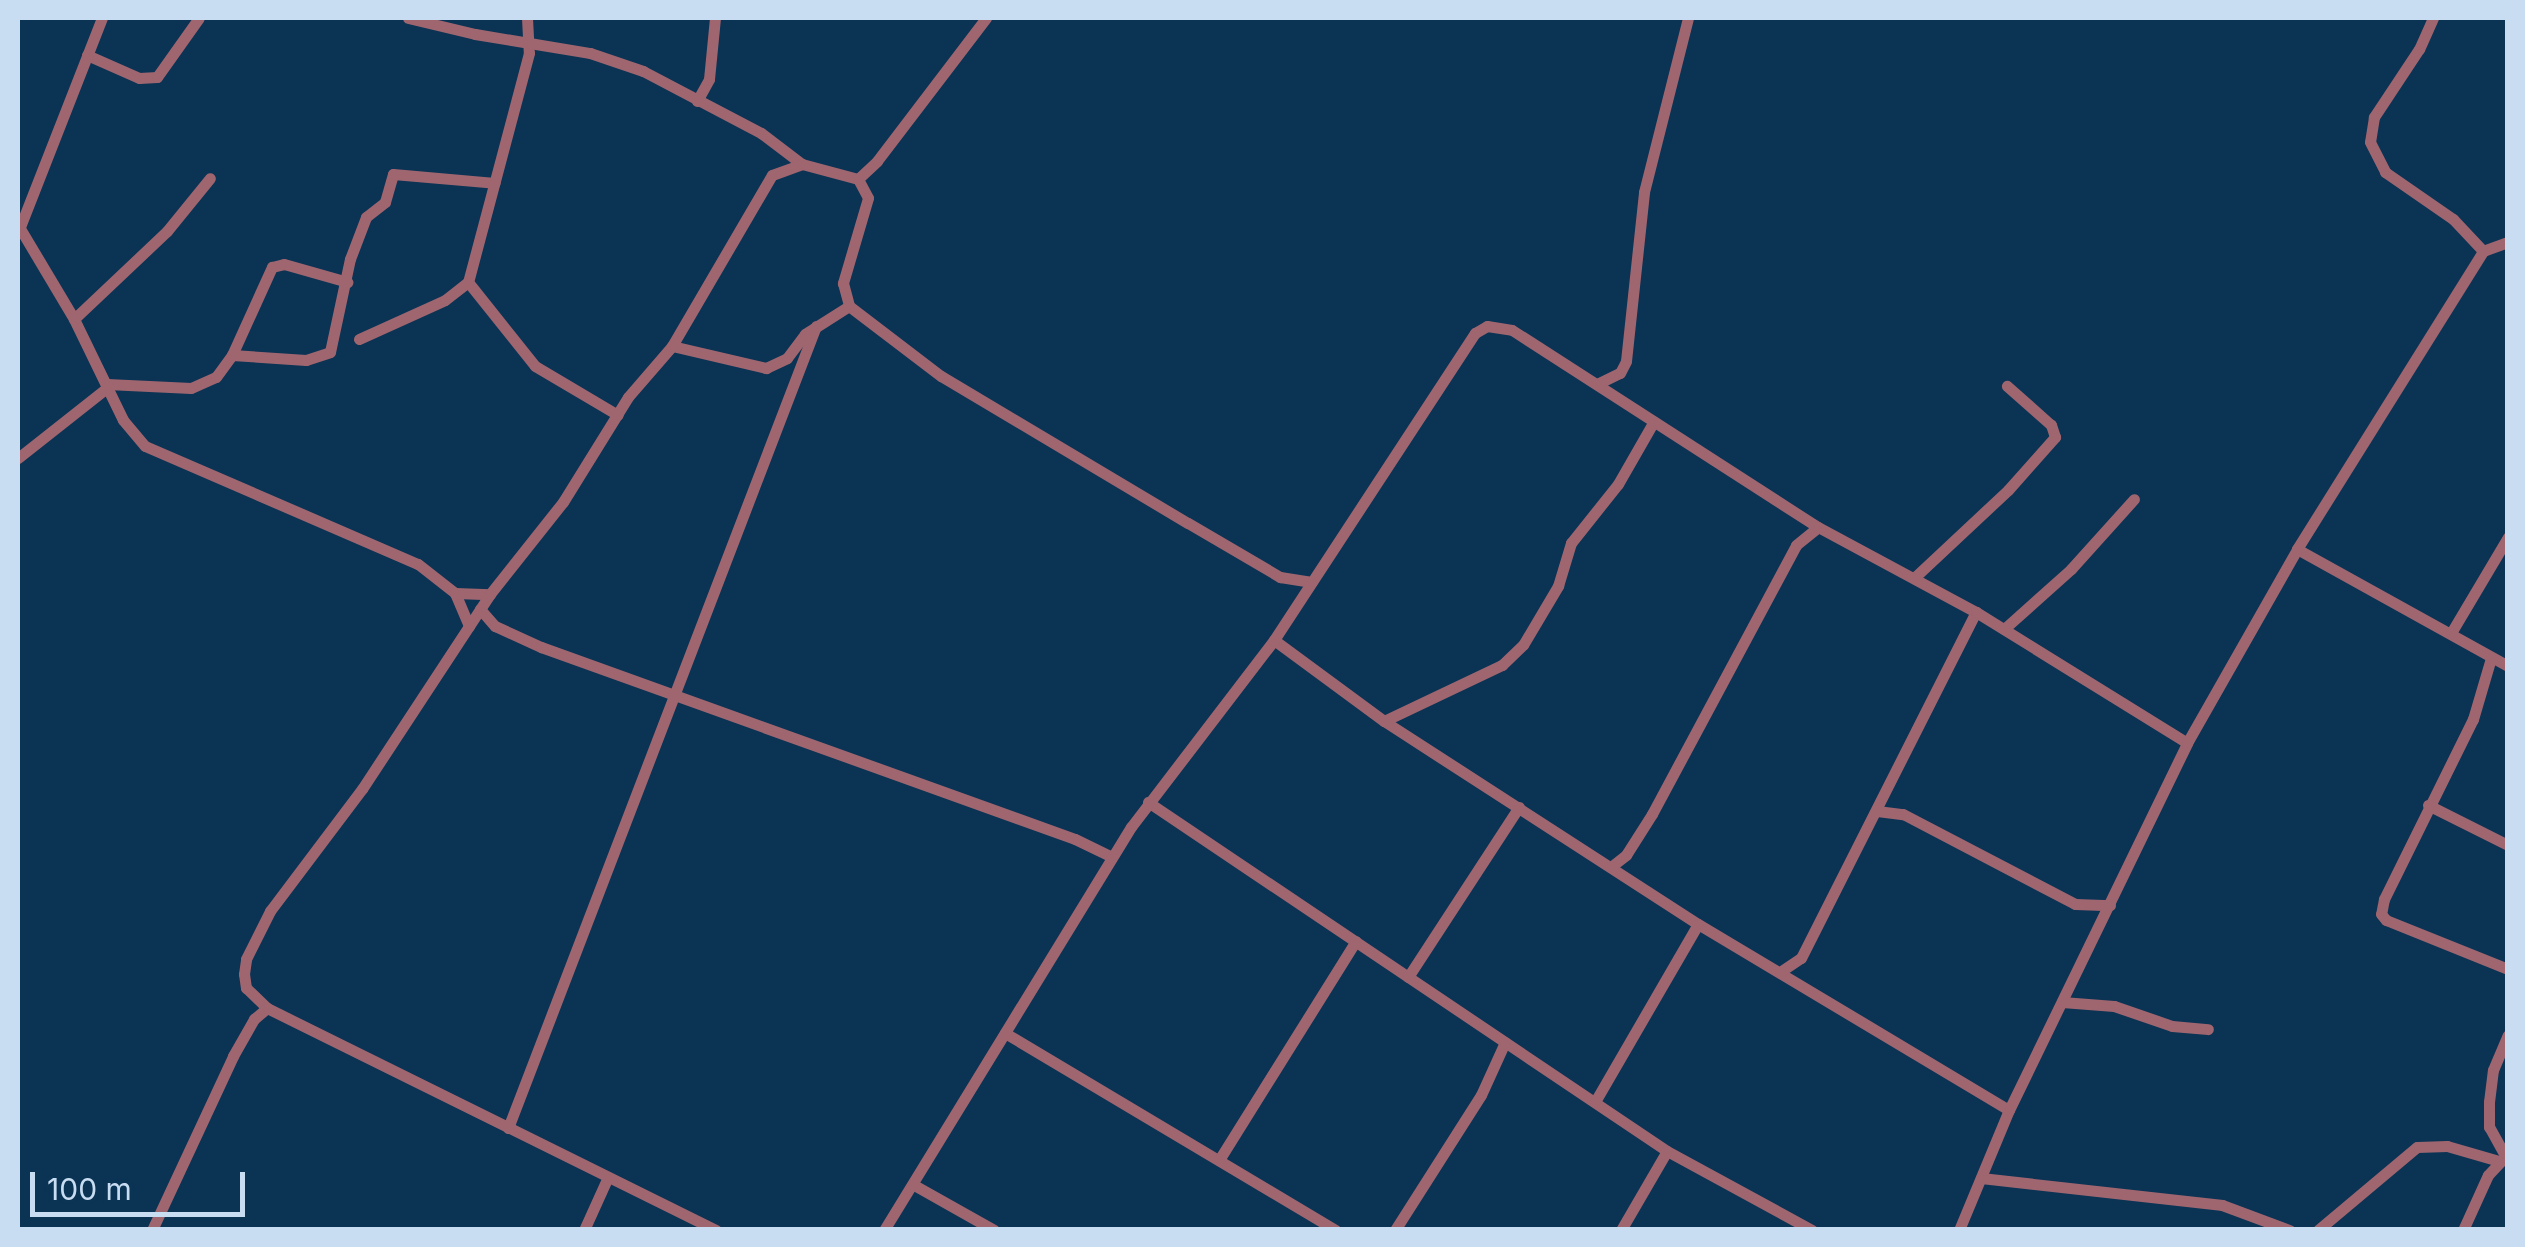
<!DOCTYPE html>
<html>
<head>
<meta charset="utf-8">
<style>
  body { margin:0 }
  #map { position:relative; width:2525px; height:1247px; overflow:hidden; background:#0b3354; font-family:Inter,sans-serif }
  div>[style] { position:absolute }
  .street>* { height:11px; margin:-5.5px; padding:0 5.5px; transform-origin:5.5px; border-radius:5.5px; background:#9f6670 }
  span { translate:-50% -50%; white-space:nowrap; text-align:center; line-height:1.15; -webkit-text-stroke:8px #0b3354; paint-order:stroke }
  .frame { position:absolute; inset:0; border:20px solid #c8ddf2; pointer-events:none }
  .scale { position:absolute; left:30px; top:1172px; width:215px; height:45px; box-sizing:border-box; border:5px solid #c8ddf2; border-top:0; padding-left:12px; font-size:30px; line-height:35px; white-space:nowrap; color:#c8ddf2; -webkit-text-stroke:8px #0b3354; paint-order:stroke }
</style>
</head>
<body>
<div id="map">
  <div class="street">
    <i style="left:408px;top:18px;width:69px;rotate:13.4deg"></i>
    <i style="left:475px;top:34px;width:117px;rotate:9.4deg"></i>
    <i style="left:590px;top:53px;width:56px;rotate:18.8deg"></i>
    <i style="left:643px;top:71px;width:133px;rotate:27.7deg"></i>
    <i style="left:761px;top:133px;width:51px;rotate:37.1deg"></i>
    <i style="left:527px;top:18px;width:35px;rotate:87deg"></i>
    <i style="left:529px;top:53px;width:237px;rotate:104.9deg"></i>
    <i style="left:468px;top:282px;width:107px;rotate:51.4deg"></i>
    <i style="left:535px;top:366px;width:96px;rotate:30.6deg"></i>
    <i style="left:2433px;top:18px;width:34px;rotate:114deg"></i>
    <i style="left:2419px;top:49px;width:82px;rotate:123.5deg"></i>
    <i style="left:2374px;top:117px;width:25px;rotate:99deg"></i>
    <i style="left:2370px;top:142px;width:34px;rotate:63deg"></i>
    <i style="left:2385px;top:172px;width:83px;rotate:34.7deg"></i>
    <i style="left:2453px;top:219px;width:44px;rotate:46.8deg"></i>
    <i style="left:87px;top:55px;width:57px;rotate:23.9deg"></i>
    <i style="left:139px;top:78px;width:18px;rotate:-3deg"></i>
    <i style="left:157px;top:77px;width:72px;rotate:-54.6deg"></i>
    <i style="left:697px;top:101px;width:25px;rotate:-61deg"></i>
    <i style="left:709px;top:79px;width:61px;rotate:-84.4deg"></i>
    <i style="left:858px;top:179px;width:21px;rotate:62deg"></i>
    <i style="left:868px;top:198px;width:89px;rotate:106.4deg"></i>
    <i style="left:843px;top:283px;width:24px;rotate:75deg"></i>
    <i style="left:849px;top:306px;width:116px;rotate:37.3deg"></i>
    <i style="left:941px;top:376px;width:287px;rotate:30.8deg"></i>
    <i style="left:1188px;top:523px;width:107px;rotate:30.4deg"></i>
    <i style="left:1280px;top:577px;width:32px;rotate:9deg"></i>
    <i style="left:18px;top:225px;width:109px;rotate:59.2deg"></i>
    <i style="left:74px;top:319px;width:112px;rotate:64.1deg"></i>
    <i style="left:123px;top:420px;width:34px;rotate:50deg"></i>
    <i style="left:145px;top:446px;width:297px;rotate:23.4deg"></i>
    <i style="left:418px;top:564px;width:47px;rotate:38.1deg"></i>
    <i style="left:455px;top:593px;width:36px;rotate:67deg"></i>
    <i style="left:20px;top:227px;width:225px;rotate:-68.6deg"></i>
    <i style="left:74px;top:319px;width:128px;rotate:-43.4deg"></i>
    <i style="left:167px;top:231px;width:68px;rotate:-50.9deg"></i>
    <i style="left:359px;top:339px;width:94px;rotate:-24.4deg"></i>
    <i style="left:445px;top:300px;width:29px;rotate:-38deg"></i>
    <i style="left:672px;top:346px;width:97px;rotate:13.2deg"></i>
    <i style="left:766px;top:368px;width:23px;rotate:-25deg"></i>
    <i style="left:787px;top:358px;width:30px;rotate:-53deg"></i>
    <i style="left:805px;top:334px;width:52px;rotate:-32.5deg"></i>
    <i style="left:232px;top:355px;width:74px;rotate:3.9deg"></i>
    <i style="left:306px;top:360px;width:25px;rotate:-18deg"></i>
    <i style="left:330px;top:352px;width:95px;rotate:-77.9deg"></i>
    <i style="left:350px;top:259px;width:45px;rotate:-69.1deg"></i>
    <i style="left:366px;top:217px;width:24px;rotate:-38deg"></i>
    <i style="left:385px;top:202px;width:29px;rotate:-74deg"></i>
    <i style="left:393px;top:174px;width:102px;rotate:5deg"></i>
    <i style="left:107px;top:384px;width:84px;rotate:2.7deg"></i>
    <i style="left:191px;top:388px;width:27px;rotate:-24deg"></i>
    <i style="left:216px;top:377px;width:27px;rotate:-54deg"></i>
    <i style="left:232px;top:355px;width:97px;rotate:-65.6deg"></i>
    <i style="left:272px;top:267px;width:12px;rotate:-14deg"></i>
    <i style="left:284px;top:264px;width:66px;rotate:15.9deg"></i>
    <i style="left:1597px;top:384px;width:25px;rotate:-26deg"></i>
    <i style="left:1620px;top:373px;width:13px;rotate:-63deg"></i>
    <i style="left:1626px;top:361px;width:170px;rotate:-83.9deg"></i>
    <i style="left:1644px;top:192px;width:179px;rotate:-75.8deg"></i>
    <i style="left:18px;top:458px;width:115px;rotate:-38.3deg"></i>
    <i style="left:2297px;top:549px;width:241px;rotate:29deg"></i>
    <i style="left:1915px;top:577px;width:127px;rotate:-43.1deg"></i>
    <i style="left:2008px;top:490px;width:71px;rotate:-48.4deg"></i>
    <i style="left:2055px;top:437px;width:13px;rotate:-108deg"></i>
    <i style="left:2051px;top:425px;width:59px;rotate:-138.4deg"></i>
    <i style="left:455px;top:593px;width:35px;rotate:2deg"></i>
    <i style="left:480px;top:609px;width:23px;rotate:49deg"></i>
    <i style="left:495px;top:626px;width:51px;rotate:24.5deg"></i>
    <i style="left:541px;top:647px;width:567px;rotate:19.78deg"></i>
    <i style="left:1075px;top:839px;width:41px;rotate:25.9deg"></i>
    <i style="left:2004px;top:629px;width:90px;rotate:-41.8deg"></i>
    <i style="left:2071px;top:569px;width:94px;rotate:-48deg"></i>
    <i style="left:2451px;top:633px;width:112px;rotate:-59.3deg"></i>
    <i style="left:1274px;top:640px;width:137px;rotate:36.4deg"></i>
    <i style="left:1384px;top:721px;width:374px;rotate:32.9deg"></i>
    <i style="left:1698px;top:924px;width:362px;rotate:30.9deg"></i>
    <i style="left:2491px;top:658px;width:64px;rotate:106.4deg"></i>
    <i style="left:2473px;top:719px;width:201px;rotate:116.3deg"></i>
    <i style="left:2384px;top:899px;width:15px;rotate:101deg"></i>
    <i style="left:2381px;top:914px;width:8px;rotate:50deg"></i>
    <i style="left:2386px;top:920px;width:131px;rotate:21.9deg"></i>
    <i style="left:1384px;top:721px;width:131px;rotate:-25.4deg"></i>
    <i style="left:1502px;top:665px;width:29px;rotate:-44deg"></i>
    <i style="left:1523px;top:645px;width:69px;rotate:-59.3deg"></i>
    <i style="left:1558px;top:586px;width:45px;rotate:-73.2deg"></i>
    <i style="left:1571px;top:543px;width:75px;rotate:-51.5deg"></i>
    <i style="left:1618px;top:484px;width:70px;rotate:-60.2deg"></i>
    <i style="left:1148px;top:802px;width:625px;rotate:33.92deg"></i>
    <i style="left:1667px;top:1151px;width:165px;rotate:28.6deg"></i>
    <i style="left:2428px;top:805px;width:89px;rotate:26.6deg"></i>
    <i style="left:1877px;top:811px;width:26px;rotate:7deg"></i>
    <i style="left:1903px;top:814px;width:194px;rotate:27.6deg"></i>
    <i style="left:2075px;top:904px;width:35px;rotate:2deg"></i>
    <i style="left:1612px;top:866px;width:18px;rotate:-38deg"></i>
    <i style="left:1626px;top:855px;width:49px;rotate:-57.6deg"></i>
    <i style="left:1652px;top:814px;width:305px;rotate:-61.8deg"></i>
    <i style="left:1796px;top:545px;width:28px;rotate:-39deg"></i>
    <i style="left:1780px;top:972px;width:25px;rotate:-34deg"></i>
    <i style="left:1801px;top:958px;width:388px;rotate:-63.2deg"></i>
    <i style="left:1408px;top:977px;width:203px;rotate:-56.9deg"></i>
    <i style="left:2062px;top:1002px;width:52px;rotate:4.4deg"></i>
    <i style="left:2114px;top:1006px;width:61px;rotate:19deg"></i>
    <i style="left:2172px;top:1026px;width:36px;rotate:5deg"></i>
    <i style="left:267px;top:1008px;width:29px;rotate:-136deg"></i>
    <i style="left:246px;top:988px;width:14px;rotate:-98deg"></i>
    <i style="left:244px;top:974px;width:15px;rotate:-82deg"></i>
    <i style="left:246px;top:959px;width:54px;rotate:-63.4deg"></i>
    <i style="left:270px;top:911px;width:153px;rotate:-53deg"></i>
    <i style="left:362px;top:789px;width:233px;rotate:-56.7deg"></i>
    <i style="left:490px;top:594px;width:117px;rotate:-51.6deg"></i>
    <i style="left:563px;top:502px;width:123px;rotate:-58.2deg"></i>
    <i style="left:628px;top:397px;width:67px;rotate:-49.2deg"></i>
    <i style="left:672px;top:346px;width:198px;rotate:-59.7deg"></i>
    <i style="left:772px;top:175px;width:32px;rotate:-20deg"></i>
    <i style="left:802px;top:164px;width:58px;rotate:15deg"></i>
    <i style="left:858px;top:179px;width:26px;rotate:-43deg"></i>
    <i style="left:877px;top:161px;width:180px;rotate:-52.7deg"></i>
    <i style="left:1005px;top:1033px;width:385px;rotate:30.8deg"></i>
    <i style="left:1596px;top:1100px;width:203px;rotate:-59.9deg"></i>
    <i style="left:508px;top:1128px;width:859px;rotate:-68.99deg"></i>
    <i style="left:2507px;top:1159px;width:37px;rotate:-119deg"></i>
    <i style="left:2489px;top:1127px;width:25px;rotate:-90deg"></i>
    <i style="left:2489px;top:1102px;width:32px;rotate:-83deg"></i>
    <i style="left:2493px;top:1070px;width:38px;rotate:-67deg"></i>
    <i style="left:1219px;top:1160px;width:258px;rotate:-58deg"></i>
    <i style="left:1981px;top:1178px;width:243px;rotate:6.4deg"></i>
    <i style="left:2222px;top:1205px;width:72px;rotate:20.5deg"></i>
    <i style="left:914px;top:1185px;width:92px;rotate:29.4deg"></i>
    <i style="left:152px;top:1230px;width:192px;rotate:-65deg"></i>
    <i style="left:233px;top:1056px;width:43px;rotate:-60.4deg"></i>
    <i style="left:254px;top:1019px;width:17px;rotate:-40deg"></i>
    <i style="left:267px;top:1008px;width:501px;rotate:26.31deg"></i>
    <i style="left:584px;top:1230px;width:56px;rotate:-65.7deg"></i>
    <i style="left:884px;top:1230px;width:473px;rotate:-58.5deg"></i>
    <i style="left:1131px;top:827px;width:235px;rotate:-52.6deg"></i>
    <i style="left:1274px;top:640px;width:367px;rotate:-56.8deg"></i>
    <i style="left:1475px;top:333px;width:14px;rotate:-30deg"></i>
    <i style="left:1487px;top:326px;width:25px;rotate:9deg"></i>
    <i style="left:1512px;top:330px;width:364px;rotate:32.8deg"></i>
    <i style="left:1818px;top:527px;width:179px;rotate:28.3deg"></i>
    <i style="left:1976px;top:612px;width:248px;rotate:31.8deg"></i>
    <i style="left:1395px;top:1230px;width:160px;rotate:-57.5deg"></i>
    <i style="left:1481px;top:1095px;width:58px;rotate:-65.6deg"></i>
    <i style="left:1621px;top:1230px;width:91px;rotate:-59.8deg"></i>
    <i style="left:1959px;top:1230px;width:130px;rotate:-67.4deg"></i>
    <i style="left:2009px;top:1110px;width:408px;rotate:-64.1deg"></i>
    <i style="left:2187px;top:743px;width:223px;rotate:-60.4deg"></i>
    <i style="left:2297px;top:549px;width:351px;rotate:-58deg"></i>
    <i style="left:2483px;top:251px;width:27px;rotate:-20deg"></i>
    <i style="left:2318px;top:1230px;width:129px;rotate:-40deg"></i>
    <i style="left:2417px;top:1147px;width:30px;rotate:-2deg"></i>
    <i style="left:2447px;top:1146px;width:54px;rotate:16.1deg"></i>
    <i style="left:2463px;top:1230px;width:60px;rotate:-65.6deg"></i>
    <i style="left:2488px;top:1175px;width:21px;rotate:-47deg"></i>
  </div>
  <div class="frame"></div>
  <div class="scale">100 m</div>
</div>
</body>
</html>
